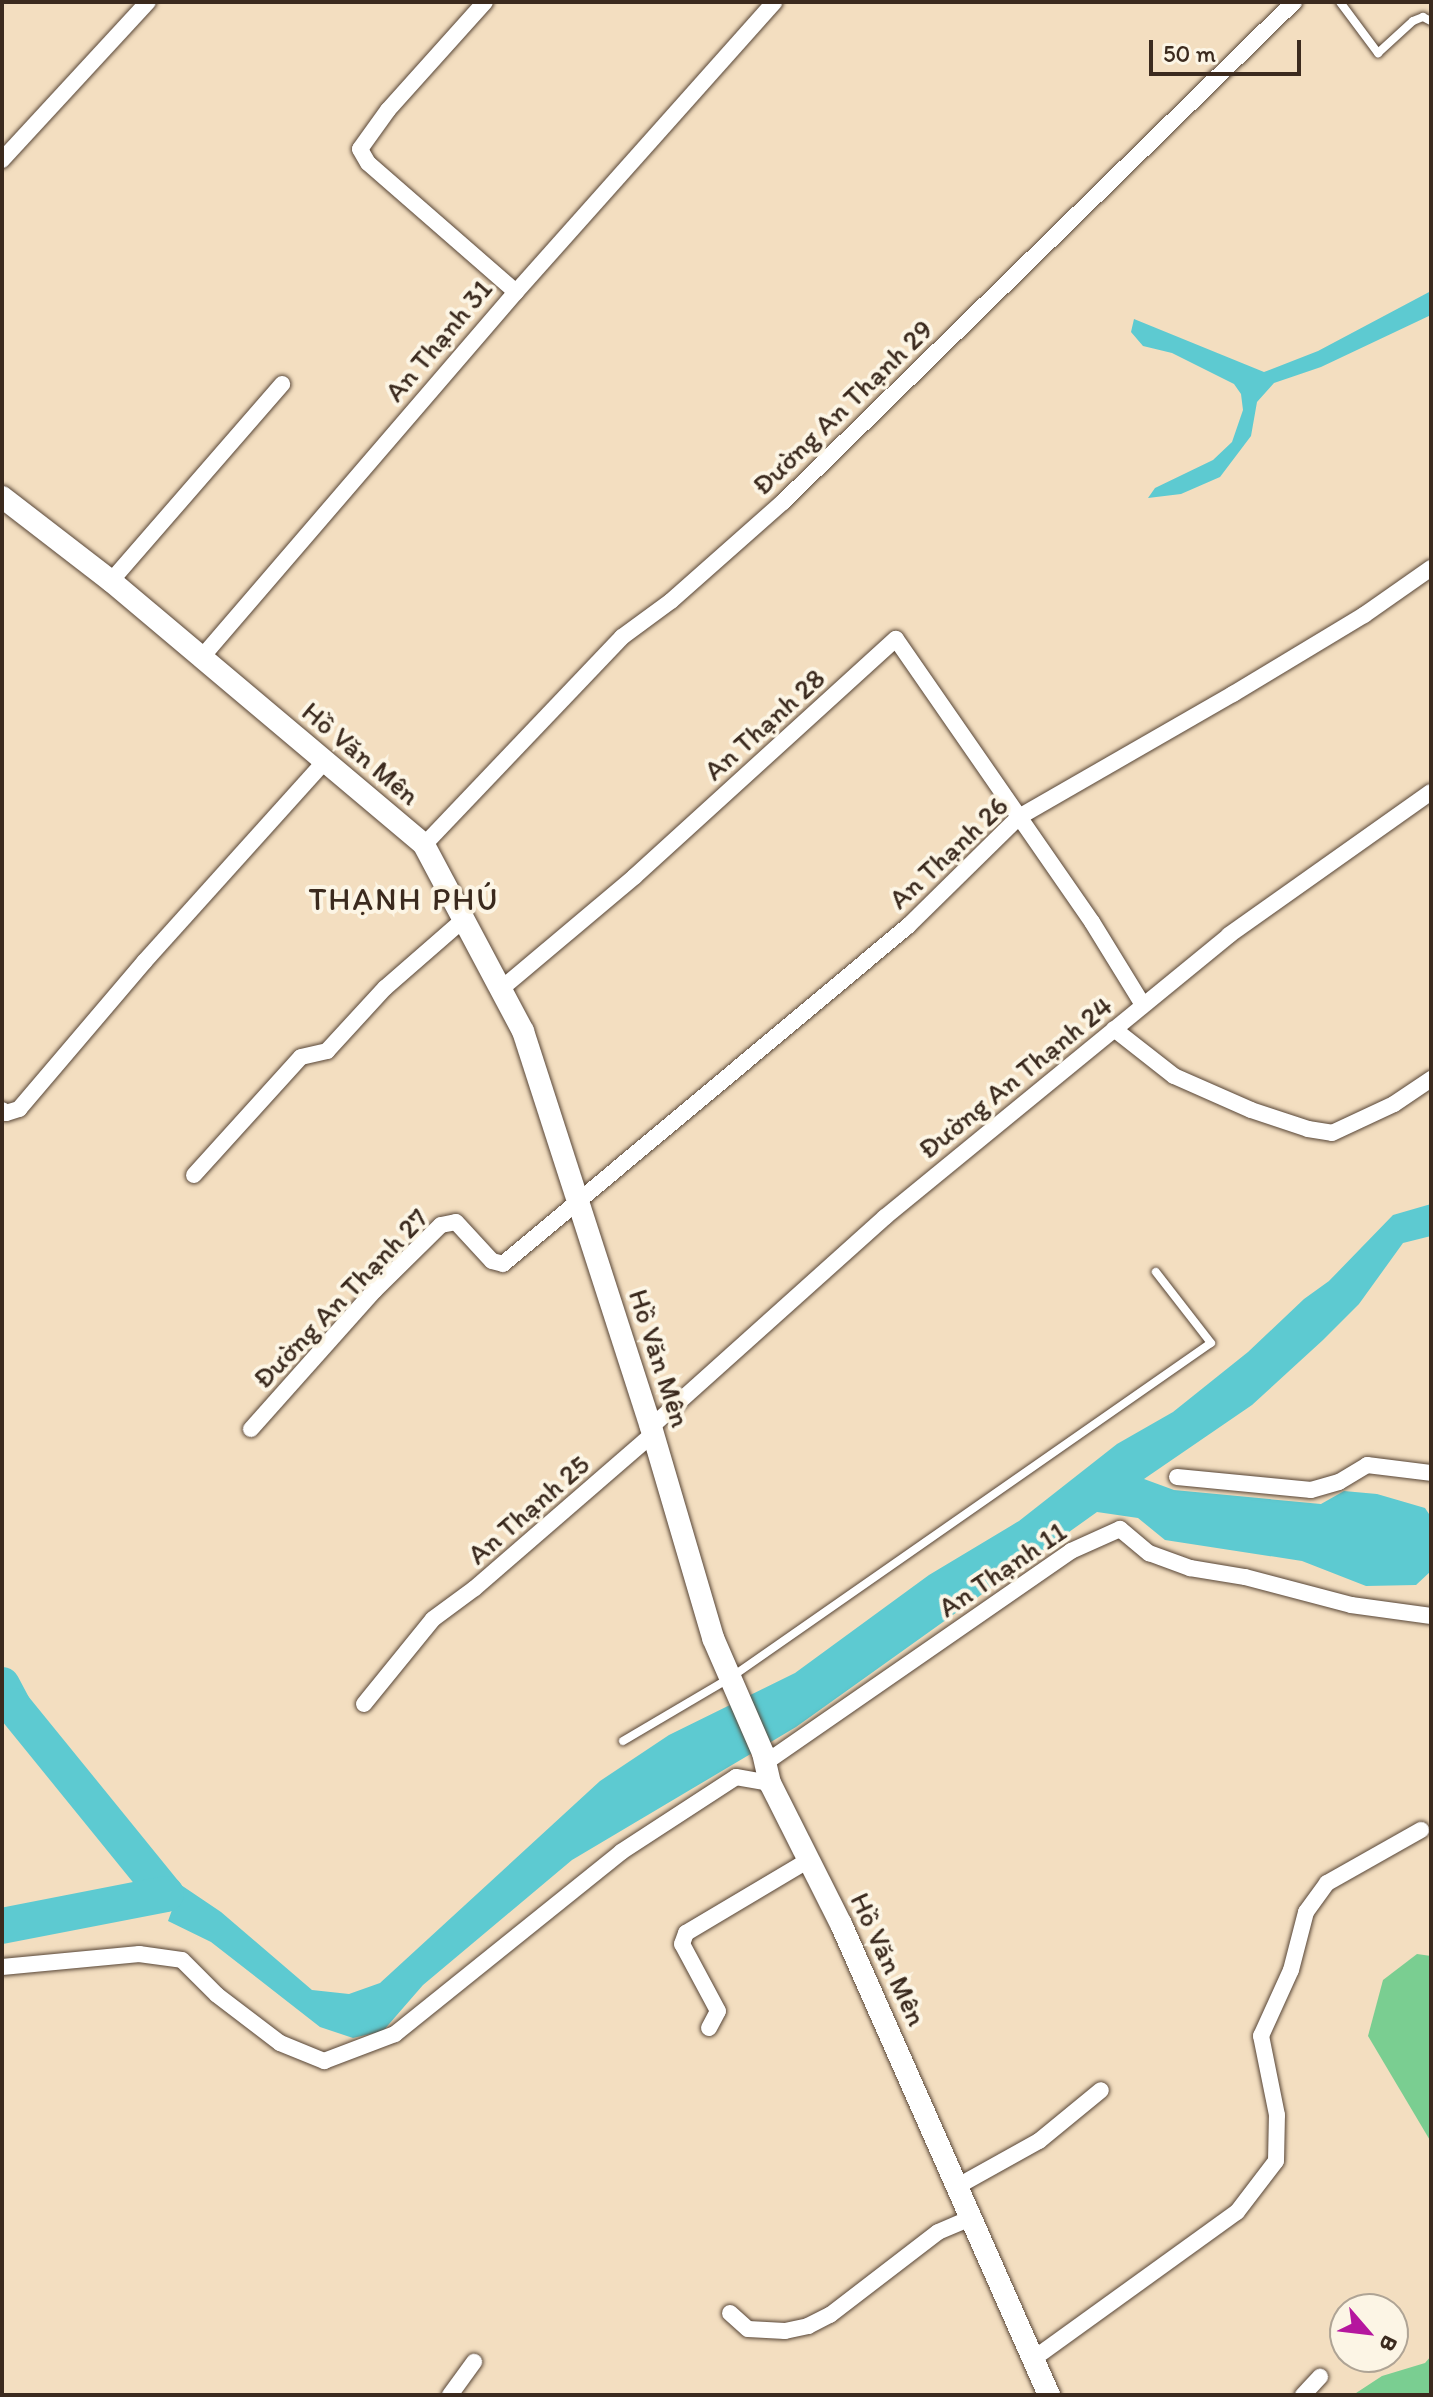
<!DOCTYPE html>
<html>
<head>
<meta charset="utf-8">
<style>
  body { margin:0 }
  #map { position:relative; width:1433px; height:2397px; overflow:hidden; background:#f3dec0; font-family:Itim,sans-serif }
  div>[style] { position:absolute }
  .green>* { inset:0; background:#7ace91 }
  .water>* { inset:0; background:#5dcad1 }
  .river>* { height:36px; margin:-18px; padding:0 18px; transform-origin:18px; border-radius:18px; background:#5dcad1 }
  .roads { filter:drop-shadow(0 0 2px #574536) drop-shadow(0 0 2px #574536) }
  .lane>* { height:8px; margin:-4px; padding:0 4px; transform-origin:4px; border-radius:4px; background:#fff }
  .street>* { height:16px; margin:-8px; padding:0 8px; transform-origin:8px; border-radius:8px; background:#fff }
  .secondary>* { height:22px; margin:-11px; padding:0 11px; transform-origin:11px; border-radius:11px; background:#fff }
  span { translate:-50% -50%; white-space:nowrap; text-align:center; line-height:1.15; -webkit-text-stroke:8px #fcf5e5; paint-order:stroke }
  .street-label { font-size:28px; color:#3b2a1e }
  .quarter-label { font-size:32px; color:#3b2a1e; letter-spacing:2px }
  .frame { position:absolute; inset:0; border:4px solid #3b2a1e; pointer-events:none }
  .north { position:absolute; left:1329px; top:2293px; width:80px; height:80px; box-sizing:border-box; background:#fcf5e5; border:2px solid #afa495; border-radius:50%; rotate:118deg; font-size:22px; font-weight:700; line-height:32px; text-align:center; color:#3b2a1e }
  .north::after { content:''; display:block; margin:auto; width:28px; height:36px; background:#b5179e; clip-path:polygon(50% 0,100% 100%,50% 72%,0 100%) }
  .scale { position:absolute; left:1149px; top:40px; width:152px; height:36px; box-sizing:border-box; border:4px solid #3b2a1e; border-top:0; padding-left:10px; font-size:24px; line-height:28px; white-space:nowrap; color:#3b2a1e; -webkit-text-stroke:6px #fcf5e5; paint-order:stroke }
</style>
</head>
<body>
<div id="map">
  <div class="green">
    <i style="clip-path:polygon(1417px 1954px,1431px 1956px,1431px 2142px,1368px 2036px,1383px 1980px)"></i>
    <i style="clip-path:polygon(1431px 2356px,1431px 2395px,1353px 2395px,1382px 2376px,1425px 2363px)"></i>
  </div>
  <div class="water">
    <i style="clip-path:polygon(1431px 291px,1431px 315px,1321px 367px,1274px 383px,1257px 402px,1251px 436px,1220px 477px,1181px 494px,1148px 498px,1155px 488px,1213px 460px,1232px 442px,1243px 410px,1241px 394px,1234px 384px,1172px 353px,1143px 346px,1131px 332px,1134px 319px,1264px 372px,1318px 351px)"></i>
    <i style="clip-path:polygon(1431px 1204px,1431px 1236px,1403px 1243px,1359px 1304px,1323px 1340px,1252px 1405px,1144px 1479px,1174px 1490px,1321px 1504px,1344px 1491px,1377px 1494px,1425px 1508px,1431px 1517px,1431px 1571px,1416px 1585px,1366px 1586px,1302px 1561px,1165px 1540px,1138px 1518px,1097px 1512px,796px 1727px,572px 1860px,423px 1985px,383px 2031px,353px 2038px,320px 2027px,211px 1942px,168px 1921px,181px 1885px,221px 1912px,312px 1990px,349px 1994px,380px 1983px,600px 1781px,669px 1735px,795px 1673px,929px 1575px,1019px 1521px,1117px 1444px,1173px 1412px,1248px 1352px,1304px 1299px,1329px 1281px,1393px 1215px)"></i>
  </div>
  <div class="river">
    <i style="left:2px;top:1685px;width:24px;rotate:62deg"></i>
    <i style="left:13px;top:1706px;width:242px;rotate:50.9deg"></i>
    <i style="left:166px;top:1894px;width:167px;rotate:169deg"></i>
  </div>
  <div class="roads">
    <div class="lane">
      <i style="left:1340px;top:2px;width:64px;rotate:53.3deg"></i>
      <i style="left:1378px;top:53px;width:47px;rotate:-42.4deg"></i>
      <i style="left:1413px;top:21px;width:11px;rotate:-22deg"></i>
      <i style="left:1423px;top:17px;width:9px;rotate:27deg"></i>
      <i style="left:623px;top:1741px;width:124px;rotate:-30.5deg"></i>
      <i style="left:730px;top:1678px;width:586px;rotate:-34.86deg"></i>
      <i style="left:1211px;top:1343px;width:90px;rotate:-127.8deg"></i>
    </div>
    <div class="street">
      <i style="left:2px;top:160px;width:215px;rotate:-47.3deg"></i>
      <i style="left:516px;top:292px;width:388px;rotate:-48.3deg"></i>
      <i style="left:111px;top:581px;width:261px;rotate:-49deg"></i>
      <i style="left:202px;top:657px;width:481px;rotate:-49.3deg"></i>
      <i style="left:516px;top:292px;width:196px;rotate:-138.9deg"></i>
      <i style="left:368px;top:163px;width:16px;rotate:-120deg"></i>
      <i style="left:360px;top:149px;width:48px;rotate:-54.3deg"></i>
      <i style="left:388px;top:110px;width:145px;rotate:-48.1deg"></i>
      <i style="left:424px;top:845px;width:287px;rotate:-46.4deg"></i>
      <i style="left:622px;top:637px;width:61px;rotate:-36.3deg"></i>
      <i style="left:671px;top:601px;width:149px;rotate:-41.5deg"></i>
      <i style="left:783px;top:502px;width:715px;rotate:-44.38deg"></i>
      <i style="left:501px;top:989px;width:174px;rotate:-40.1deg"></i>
      <i style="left:634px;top:877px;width:354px;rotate:-42.3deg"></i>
      <i style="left:896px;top:639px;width:344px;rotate:55.3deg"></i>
      <i style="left:1092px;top:922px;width:97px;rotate:58.4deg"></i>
      <i style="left:1114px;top:1029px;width:76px;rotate:38.1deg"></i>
      <i style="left:1174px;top:1076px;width:84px;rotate:23.8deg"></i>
      <i style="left:1251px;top:1110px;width:60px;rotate:18.4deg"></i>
      <i style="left:1308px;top:1129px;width:24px;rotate:9deg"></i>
      <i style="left:1332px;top:1133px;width:68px;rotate:-25.1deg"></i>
      <i style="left:1394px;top:1104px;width:45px;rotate:-34deg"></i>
      <i style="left:2px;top:1110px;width:5px;rotate:37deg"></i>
      <i style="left:6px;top:1113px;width:14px;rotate:-17deg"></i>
      <i style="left:19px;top:1109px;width:194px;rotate:-49.6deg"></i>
      <i style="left:145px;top:961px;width:269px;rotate:-48deg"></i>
      <i style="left:194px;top:1175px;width:159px;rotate:-47.8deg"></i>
      <i style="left:301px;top:1057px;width:27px;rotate:-13deg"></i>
      <i style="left:327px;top:1051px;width:86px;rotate:-47.4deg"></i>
      <i style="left:385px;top:988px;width:105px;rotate:-41.1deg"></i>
      <i style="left:651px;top:1427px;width:314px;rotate:-41.9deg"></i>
      <i style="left:885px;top:1217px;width:445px;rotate:-39.3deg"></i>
      <i style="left:1229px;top:935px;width:247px;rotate:-35.3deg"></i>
      <i style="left:251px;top:1429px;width:185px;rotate:-48.3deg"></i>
      <i style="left:374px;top:1291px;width:94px;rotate:-44.6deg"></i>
      <i style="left:441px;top:1225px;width:15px;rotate:-11deg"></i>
      <i style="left:456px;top:1222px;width:53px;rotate:47.3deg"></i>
      <i style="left:492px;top:1261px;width:11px;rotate:15deg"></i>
      <i style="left:503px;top:1264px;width:528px;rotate:-39.85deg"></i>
      <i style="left:908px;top:926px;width:156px;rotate:-44.5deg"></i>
      <i style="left:1019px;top:817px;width:247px;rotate:-29.9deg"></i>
      <i style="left:1233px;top:694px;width:153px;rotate:-31.1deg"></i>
      <i style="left:1364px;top:615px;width:82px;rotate:-35deg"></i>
      <i style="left:1177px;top:1477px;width:135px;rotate:5.5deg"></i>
      <i style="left:1311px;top:1490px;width:29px;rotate:-16deg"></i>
      <i style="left:1339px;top:1482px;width:33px;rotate:-31deg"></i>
      <i style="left:1367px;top:1465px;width:64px;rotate:7.1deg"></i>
      <i style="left:364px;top:1704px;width:109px;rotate:-50.9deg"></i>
      <i style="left:433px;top:1619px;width:52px;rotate:-36.4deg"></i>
      <i style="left:475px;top:1588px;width:235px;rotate:-40.9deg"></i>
      <i style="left:765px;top:1763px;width:372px;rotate:-34.7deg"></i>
      <i style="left:1071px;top:1551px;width:54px;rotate:-24.2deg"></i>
      <i style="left:1120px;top:1529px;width:38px;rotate:40deg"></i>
      <i style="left:1149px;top:1553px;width:44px;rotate:20.1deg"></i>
      <i style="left:1190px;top:1568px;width:56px;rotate:9.3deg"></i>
      <i style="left:1245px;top:1577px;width:110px;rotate:14.8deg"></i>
      <i style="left:1351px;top:1605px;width:81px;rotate:7.8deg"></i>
      <i style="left:2px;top:1967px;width:138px;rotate:-5.4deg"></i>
      <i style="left:139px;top:1954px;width:43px;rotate:7.9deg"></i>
      <i style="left:182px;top:1960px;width:49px;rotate:45deg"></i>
      <i style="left:217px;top:1995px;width:79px;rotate:37.3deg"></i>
      <i style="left:280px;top:2043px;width:48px;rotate:22.2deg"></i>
      <i style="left:324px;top:2061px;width:76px;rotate:-20.8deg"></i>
      <i style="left:395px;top:2034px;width:290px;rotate:-38.8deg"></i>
      <i style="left:621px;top:1852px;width:137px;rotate:-33.1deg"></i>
      <i style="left:736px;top:1777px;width:35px;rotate:10deg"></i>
      <i style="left:709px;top:2028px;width:19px;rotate:-62deg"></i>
      <i style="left:718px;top:2011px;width:76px;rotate:-118.2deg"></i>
      <i style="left:682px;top:1944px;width:12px;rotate:-70deg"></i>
      <i style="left:686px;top:1933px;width:143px;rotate:-30.7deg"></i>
      <i style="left:958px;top:2186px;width:93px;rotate:-29.1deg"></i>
      <i style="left:1039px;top:2141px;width:80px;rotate:-39.4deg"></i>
      <i style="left:730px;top:2313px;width:24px;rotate:42deg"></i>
      <i style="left:748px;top:2329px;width:37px;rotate:3deg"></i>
      <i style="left:785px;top:2331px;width:24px;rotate:-12deg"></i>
      <i style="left:808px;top:2326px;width:25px;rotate:-27deg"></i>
      <i style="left:830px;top:2315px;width:136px;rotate:-37.5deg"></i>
      <i style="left:938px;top:2232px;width:36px;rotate:-23deg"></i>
      <i style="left:1033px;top:2359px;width:251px;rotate:-35.8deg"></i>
      <i style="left:1237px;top:2212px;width:64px;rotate:-52.6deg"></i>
      <i style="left:1276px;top:2161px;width:46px;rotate:-88.8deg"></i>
      <i style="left:1277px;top:2115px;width:81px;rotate:-101.4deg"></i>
      <i style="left:1261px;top:2036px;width:72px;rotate:-65.6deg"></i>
      <i style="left:1291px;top:1970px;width:60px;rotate:-75.5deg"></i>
      <i style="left:1306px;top:1912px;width:36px;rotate:-54deg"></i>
      <i style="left:1327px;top:1883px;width:108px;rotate:-29.4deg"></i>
      <i style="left:450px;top:2395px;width:41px;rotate:-54deg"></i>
      <i style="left:1303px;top:2395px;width:25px;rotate:-47deg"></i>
    </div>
    <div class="secondary">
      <i style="left:2px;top:497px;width:138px;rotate:37.6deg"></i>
      <i style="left:111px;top:581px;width:409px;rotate:40.1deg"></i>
      <i style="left:424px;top:845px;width:211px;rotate:62deg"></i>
      <i style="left:523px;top:1031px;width:416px;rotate:72.1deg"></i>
      <i style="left:651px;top:1427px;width:220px;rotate:73.6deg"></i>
      <i style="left:713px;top:1638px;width:125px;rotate:66.5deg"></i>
      <i style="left:763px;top:1753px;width:31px;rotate:77deg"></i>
      <i style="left:770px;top:1783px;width:158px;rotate:63.3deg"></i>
      <i style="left:841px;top:1924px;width:515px;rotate:66.17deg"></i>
    </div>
  </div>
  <div class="street-label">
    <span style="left:438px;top:340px;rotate:-50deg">An Thạnh 31</span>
    <span style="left:842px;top:407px;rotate:-44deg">Đường An Thạnh 29</span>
    <span style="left:764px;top:724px;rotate:-42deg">An Thạnh 28</span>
    <span style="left:361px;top:753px;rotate:40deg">Hồ Văn Mên</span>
    <span style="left:948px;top:852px;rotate:-43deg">An Thạnh 26</span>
    <span style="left:1015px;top:1077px;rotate:-39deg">Đường An Thạnh 24</span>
    <span style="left:340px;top:1298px;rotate:-46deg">Đường An Thạnh 27</span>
    <span style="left:660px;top:1358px;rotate:72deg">Hồ Văn Mên</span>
    <span style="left:528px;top:1509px;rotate:-41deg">An Thạnh 25</span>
    <span style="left:1002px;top:1569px;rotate:-34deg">An Thạnh 11</span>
    <span style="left:889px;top:1959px;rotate:65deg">Hồ Văn Mên</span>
  </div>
  <div class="quarter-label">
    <span style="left:404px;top:899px">THẠNH PHÚ</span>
  </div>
  <div class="frame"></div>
  <div class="north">B</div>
  <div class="scale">50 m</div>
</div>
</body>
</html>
